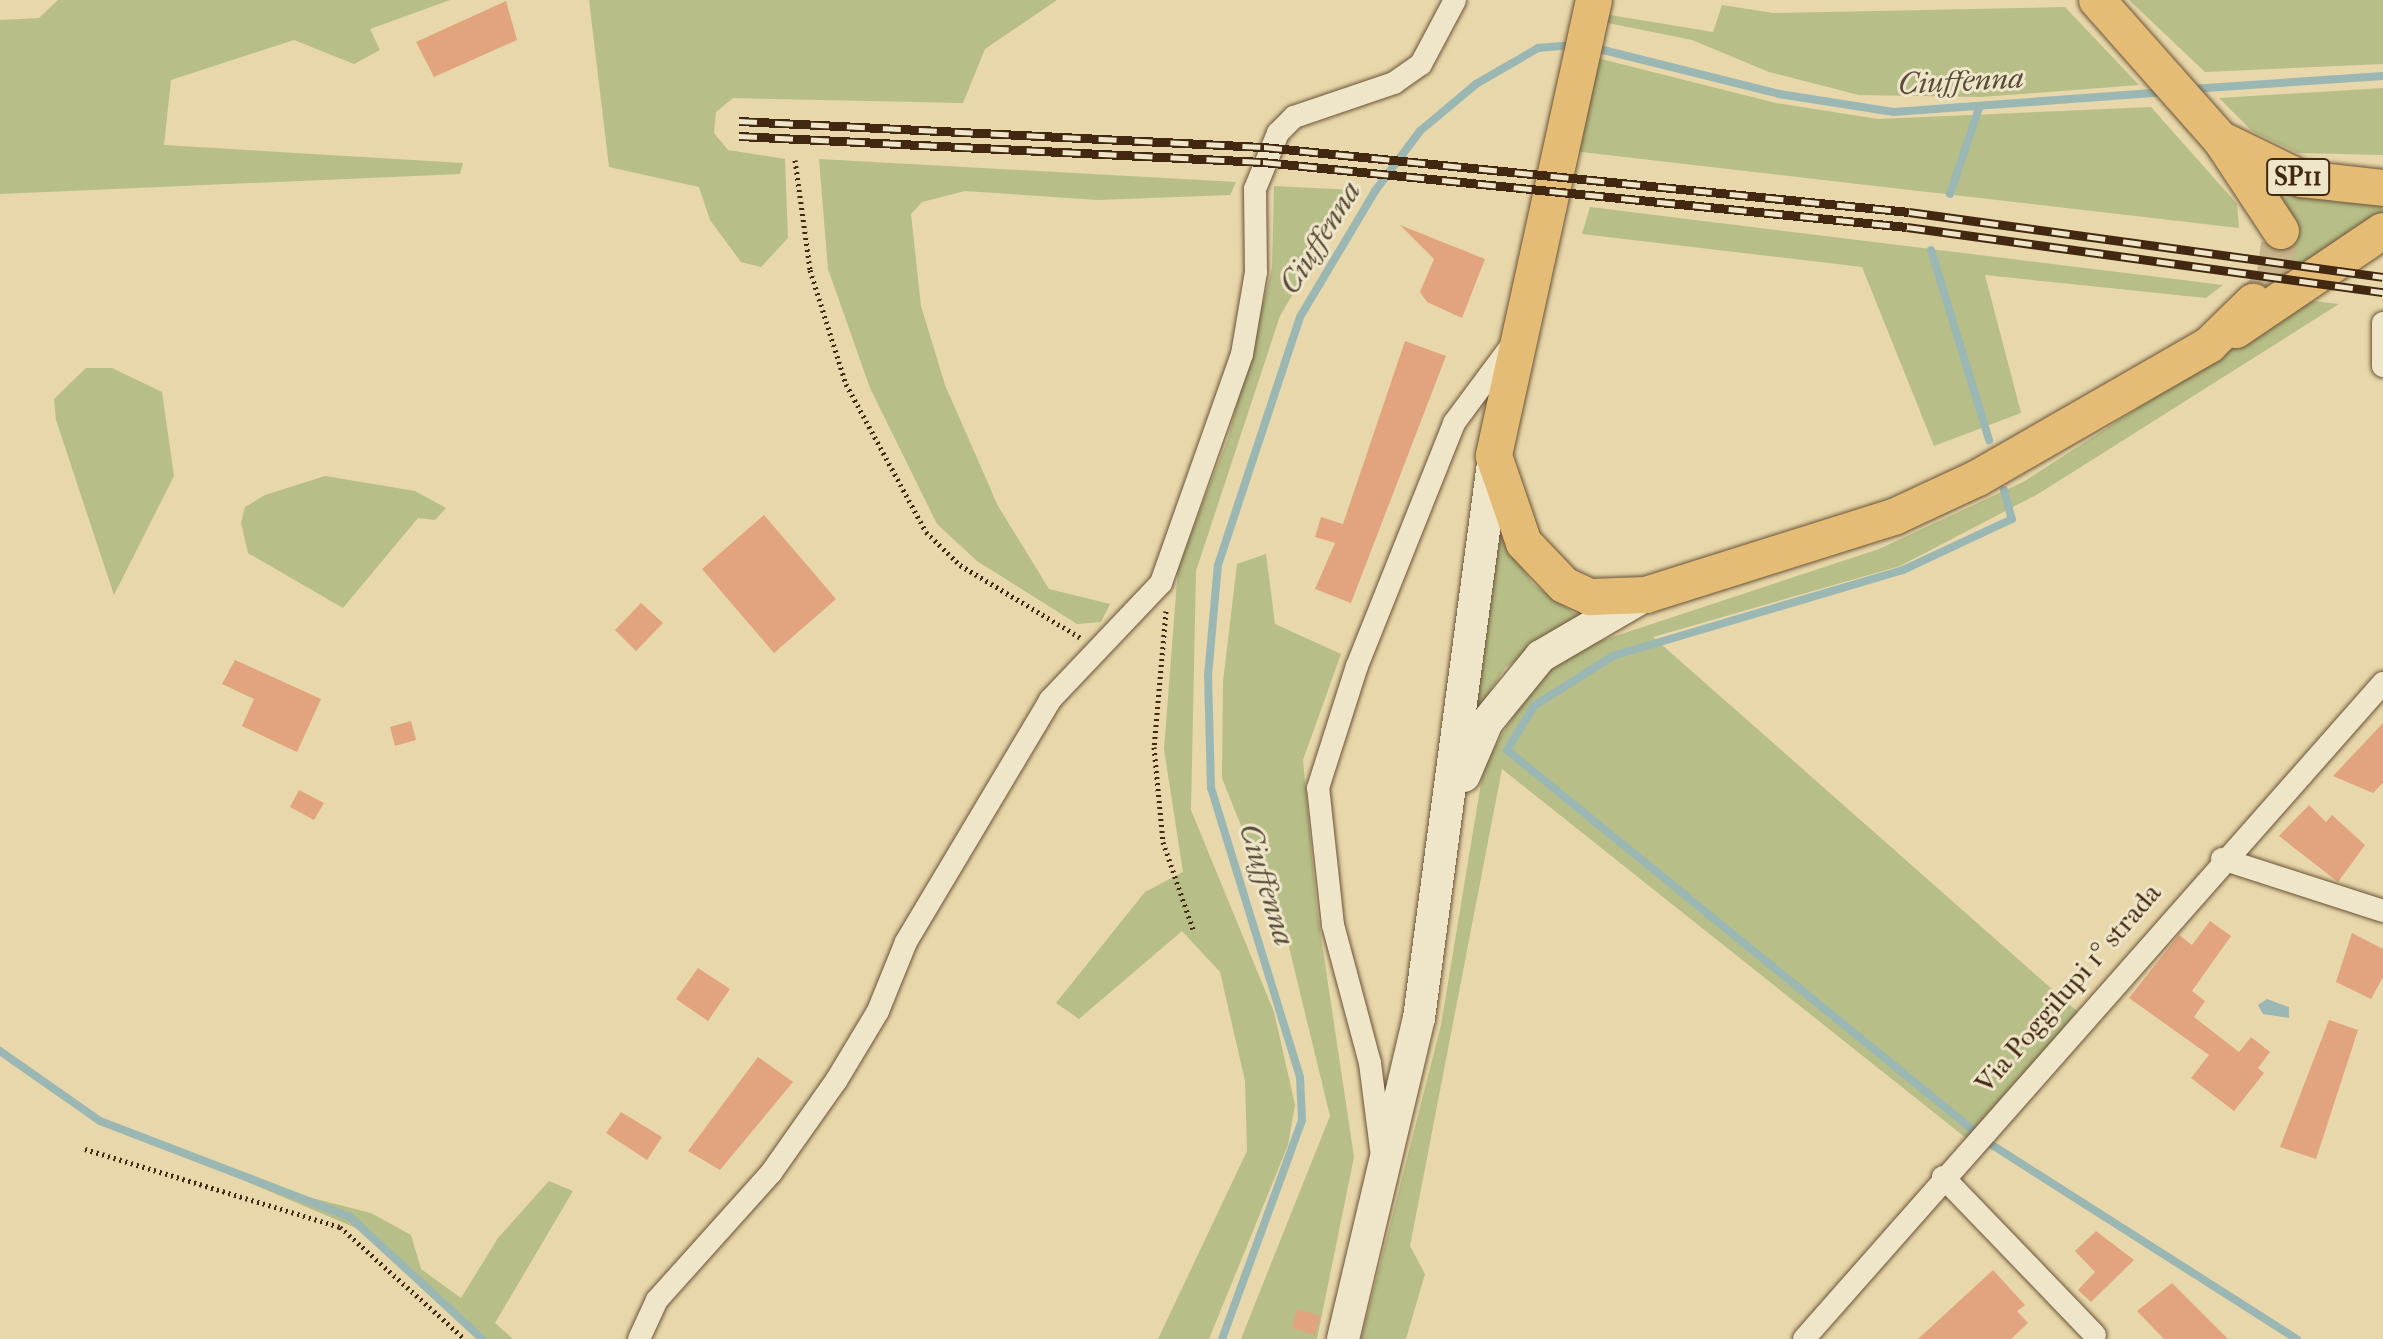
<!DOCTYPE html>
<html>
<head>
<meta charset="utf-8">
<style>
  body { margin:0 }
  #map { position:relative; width:2383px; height:1339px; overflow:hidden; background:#e7d7aa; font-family:"IM FELL French Canon",serif }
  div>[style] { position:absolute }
  .green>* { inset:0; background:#b7be87 }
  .water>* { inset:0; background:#9bb7b4 }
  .stream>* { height:8px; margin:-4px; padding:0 4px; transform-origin:4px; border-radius:4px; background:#9bb7b4 }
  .building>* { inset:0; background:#e1a47e }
  .primary-tunnel>* { height:36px; margin-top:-18px; transform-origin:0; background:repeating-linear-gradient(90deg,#c6b48b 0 36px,transparent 0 54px) }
  .path>* { height:5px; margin-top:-2.5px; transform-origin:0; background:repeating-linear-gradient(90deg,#422711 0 2px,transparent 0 6px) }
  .roads { filter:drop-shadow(0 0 2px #6b5337) drop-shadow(0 0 2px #6b5337) }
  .minor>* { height:22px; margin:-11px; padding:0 11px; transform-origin:11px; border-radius:11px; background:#efe5c8 }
  .secondary>* { height:32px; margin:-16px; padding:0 16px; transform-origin:16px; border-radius:16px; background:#efe5c8 }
  .primary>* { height:36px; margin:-18px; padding:0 18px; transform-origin:18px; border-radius:18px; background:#e4bc75 }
  .rail>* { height:9px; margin-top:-4.5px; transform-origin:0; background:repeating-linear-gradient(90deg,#efe5c8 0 18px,#422711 0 36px); box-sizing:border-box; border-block:2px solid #422711 }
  span { translate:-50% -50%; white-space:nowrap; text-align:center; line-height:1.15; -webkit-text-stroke:6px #efe5c8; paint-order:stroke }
  .shield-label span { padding:2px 6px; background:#efe5c8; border:2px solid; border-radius:6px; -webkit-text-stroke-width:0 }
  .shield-label { font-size:26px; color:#422711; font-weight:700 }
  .street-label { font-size:28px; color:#422711 }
  .water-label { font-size:30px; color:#584b3a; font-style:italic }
</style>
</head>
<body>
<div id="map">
  <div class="green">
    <i style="clip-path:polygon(58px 0,450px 0,370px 29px,380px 50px,354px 64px,294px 40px,171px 80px,164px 145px,463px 163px,460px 174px,0 194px,0 20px,39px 18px)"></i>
    <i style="clip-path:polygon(589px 0,1057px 0,985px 49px,963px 103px,733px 98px,716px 112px,714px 133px,728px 150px,785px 159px,788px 238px,761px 267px,741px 262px,710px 220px,699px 187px,609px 167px)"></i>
    <i style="clip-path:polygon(2129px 0,2383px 0,2383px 64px,2205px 72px)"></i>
    <i style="clip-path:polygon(1722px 5px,1773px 13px,2065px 7px,2139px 85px,1981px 97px,1859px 95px,1769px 72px,1692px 40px,1603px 22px,1604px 14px,1713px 32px)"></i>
    <i style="clip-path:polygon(1597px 58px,1776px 103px,1878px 119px,2151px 107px,2237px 204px,2239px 228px,1573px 151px)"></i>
    <i style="clip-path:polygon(2383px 88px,2383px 155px,2298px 153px,2252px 131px,2219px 98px)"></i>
    <i style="clip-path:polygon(819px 159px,1236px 182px,1230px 195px,1098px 200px,965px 191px,922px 202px,911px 214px,921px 306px,945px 385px,998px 506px,1049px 589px,1110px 604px,1101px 622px,1077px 624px,977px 561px,937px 524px,870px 388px,828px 269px)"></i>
    <i style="clip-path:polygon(2262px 180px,2336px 202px,2383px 205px,2383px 214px,2279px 284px,2293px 241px)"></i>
    <i style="clip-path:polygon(1274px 186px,1354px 190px,1280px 316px,1196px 571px,1191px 810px,1274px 1012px,1295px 1105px,1288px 1145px,1209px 1339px,1158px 1339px,1247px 1151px,1245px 1081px,1220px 972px,1182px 931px,1079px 1019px,1056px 1003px,1145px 892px,1183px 872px,1164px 749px,1178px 568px,1228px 438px,1272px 268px)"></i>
    <i style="clip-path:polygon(1590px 207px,2223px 285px,2206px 298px,1985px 275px,2021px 413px,1934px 446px,1862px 267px,1582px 234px)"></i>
    <i style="clip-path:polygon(2306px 300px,2339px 304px,2038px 494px,1900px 566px,1653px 637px,2078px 1012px,1966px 1138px,1502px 769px,1410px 1246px,1425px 1274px,1406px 1339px,1361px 1339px,1441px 1025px,1484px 765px,1533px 682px,1585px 646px,1879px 549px,2023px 482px)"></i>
    <i style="clip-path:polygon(86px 368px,112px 368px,162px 392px,174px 476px,114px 595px,56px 420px,54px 399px)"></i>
    <i style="clip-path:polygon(325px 476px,415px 491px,446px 508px,435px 520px,418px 518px,343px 608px,248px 553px,241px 523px,245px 507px,265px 495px)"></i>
    <i style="clip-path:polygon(1493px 524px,1533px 584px,1580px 617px,1505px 668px,1470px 722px)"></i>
    <i style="clip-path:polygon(1266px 554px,1275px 624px,1341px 654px,1303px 760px,1317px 910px,1354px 1157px,1317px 1339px,1241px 1339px,1330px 1116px,1288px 943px,1222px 778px,1223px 682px,1237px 564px)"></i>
    <i style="clip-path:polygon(245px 1181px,371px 1213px,411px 1235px,421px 1269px,461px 1298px,498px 1238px,549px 1181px,573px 1191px,495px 1323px,513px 1339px,479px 1339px,356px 1228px)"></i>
  </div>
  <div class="water">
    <i style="clip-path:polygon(2267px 999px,2289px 1007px,2289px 1018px,2263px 1014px,2258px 1005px)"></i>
  </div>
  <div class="stream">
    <i style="left:1591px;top:47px;width:194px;rotate:14deg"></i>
    <i style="left:1779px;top:94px;width:116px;rotate:8.9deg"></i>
    <i style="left:1894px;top:112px;width:273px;rotate:-4.2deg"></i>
    <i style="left:2191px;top:89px;width:192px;rotate:-3.9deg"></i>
    <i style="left:1950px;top:194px;width:91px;rotate:-71.4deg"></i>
    <i style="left:1931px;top:250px;width:199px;rotate:73deg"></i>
    <i style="left:2004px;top:490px;width:30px;rotate:75deg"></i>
    <i style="left:2012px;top:519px;width:120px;rotate:154.9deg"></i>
    <i style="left:1903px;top:570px;width:302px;rotate:163.5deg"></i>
    <i style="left:1613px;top:656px;width:93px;rotate:147.7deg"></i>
    <i style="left:1534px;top:706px;width:52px;rotate:121.5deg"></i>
    <i style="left:1507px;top:750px;width:622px;rotate:39.19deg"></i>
    <i style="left:1989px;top:1143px;width:365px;rotate:32.5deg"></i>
    <i style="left:0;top:1051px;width:122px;rotate:35deg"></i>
    <i style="left:100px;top:1121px;width:268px;rotate:21deg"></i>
    <i style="left:350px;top:1217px;width:180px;rotate:42.7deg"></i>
    <i style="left:1222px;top:1339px;width:233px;rotate:-69.9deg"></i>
    <i style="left:1302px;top:1120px;width:43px;rotate:-92.7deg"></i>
    <i style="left:1300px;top:1077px;width:302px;rotate:-107.1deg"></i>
    <i style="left:1211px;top:788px;width:112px;rotate:-91.5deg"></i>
    <i style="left:1208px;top:676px;width:111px;rotate:-84.9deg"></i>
    <i style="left:1218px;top:565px;width:261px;rotate:-71.7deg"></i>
    <i style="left:1300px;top:317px;width:147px;rotate:-59.2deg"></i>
    <i style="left:1375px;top:191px;width:75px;rotate:-53.1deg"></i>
    <i style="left:1420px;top:131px;width:73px;rotate:-40deg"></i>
    <i style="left:1476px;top:84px;width:72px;rotate:-30.1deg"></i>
    <i style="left:1538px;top:48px;width:36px;rotate:-5deg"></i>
  </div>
  <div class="building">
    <i style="clip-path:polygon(506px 1px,517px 40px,434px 77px,416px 42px)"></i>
    <i style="clip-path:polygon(1400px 225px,1485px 259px,1462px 318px,1427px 302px,1420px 292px,1434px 259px)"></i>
    <i style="clip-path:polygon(1405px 341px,1446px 356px,1351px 603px,1315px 589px,1335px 543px,1315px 537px,1321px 517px,1343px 524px)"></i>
    <i style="clip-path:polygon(764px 515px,836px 599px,774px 653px,702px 569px)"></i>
    <i style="clip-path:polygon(641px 603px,663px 623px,636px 651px,615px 630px)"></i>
    <i style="clip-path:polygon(235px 660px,321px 699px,297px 752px,242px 726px,254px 699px,222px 684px)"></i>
    <i style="clip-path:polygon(411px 721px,416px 740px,395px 746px,390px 727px)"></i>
    <i style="clip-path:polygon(2383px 723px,2383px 783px,2373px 793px,2333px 776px)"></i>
    <i style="clip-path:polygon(299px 790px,324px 803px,314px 820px,290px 807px)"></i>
    <i style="clip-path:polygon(2309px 805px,2326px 822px,2332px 815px,2365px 845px,2338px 882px,2279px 836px)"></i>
    <i style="clip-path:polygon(2210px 921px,2231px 936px,2192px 991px,2205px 1001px,2194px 1017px,2239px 1052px,2251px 1037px,2270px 1052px,2258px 1068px,2264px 1073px,2234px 1111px,2191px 1078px,2209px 1055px,2129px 998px,2179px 935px,2192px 945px)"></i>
    <i style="clip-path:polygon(2352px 933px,2383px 949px,2383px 977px,2371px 999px,2336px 982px)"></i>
    <i style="clip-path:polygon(698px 968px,730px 989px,708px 1021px,676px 999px)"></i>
    <i style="clip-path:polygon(2329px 1020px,2358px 1030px,2316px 1159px,2280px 1147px)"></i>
    <i style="clip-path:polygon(758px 1057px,793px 1082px,720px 1170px,688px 1151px)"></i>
    <i style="clip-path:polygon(621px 1112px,662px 1137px,647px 1160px,606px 1133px)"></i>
    <i style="clip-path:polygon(2096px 1231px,2134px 1260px,2091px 1302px,2078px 1290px,2095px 1272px,2075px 1251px)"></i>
    <i style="clip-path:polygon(1993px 1270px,2025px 1305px,2017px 1311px,2028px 1323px,2011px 1339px,1918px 1339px)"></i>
    <i style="clip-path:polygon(2172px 1283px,2228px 1339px,2164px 1339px,2137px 1311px)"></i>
    <i style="clip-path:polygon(1297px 1309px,1320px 1316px,1315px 1335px,1292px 1328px)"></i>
  </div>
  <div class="primary-tunnel">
    <i style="left:2253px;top:302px;width:30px;rotate:-46deg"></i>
    <i style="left:2274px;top:280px;width:49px;rotate:-81.9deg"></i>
  </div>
  <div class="path">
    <i style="left:795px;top:160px;width:111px;rotate:82.2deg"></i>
    <i style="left:810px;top:270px;width:120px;rotate:72.5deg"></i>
    <i style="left:846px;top:384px;width:168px;rotate:61.6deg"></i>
    <i style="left:926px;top:532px;width:47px;rotate:44.1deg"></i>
    <i style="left:960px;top:565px;width:141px;rotate:31.1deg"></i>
    <i style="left:1166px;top:611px;width:137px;rotate:95deg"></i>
    <i style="left:1154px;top:747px;width:95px;rotate:84.6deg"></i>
    <i style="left:1163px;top:842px;width:92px;rotate:71deg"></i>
    <i style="left:85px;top:1149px;width:267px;rotate:17deg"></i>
    <i style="left:340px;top:1227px;width:168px;rotate:41.9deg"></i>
  </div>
  <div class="roads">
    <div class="minor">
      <i style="left:2383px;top:323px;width:43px;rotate:90deg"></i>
      <i style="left:2222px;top:859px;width:169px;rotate:17.9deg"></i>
      <i style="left:1381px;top:1149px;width:87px;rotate:-97.3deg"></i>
      <i style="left:1370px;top:1063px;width:143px;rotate:-105deg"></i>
      <i style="left:1333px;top:925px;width:138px;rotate:-96.2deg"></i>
      <i style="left:1318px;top:788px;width:128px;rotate:-72.3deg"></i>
      <i style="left:1357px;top:666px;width:262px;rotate:-68.2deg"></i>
      <i style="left:1454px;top:423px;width:97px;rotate:-53.4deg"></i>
      <i style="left:1943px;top:1177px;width:219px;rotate:46.1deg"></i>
      <i style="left:639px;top:1339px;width:43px;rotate:-65.2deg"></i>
      <i style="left:657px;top:1300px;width:171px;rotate:-48.1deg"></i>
      <i style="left:771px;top:1173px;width:113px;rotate:-54.8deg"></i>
      <i style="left:836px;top:1081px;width:82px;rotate:-59deg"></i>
      <i style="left:878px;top:1011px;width:74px;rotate:-67.9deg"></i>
      <i style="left:906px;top:942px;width:282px;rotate:-59.2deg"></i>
      <i style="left:1050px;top:700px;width:161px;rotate:-46.5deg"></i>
      <i style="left:1161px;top:583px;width:243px;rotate:-70.5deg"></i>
      <i style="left:1242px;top:354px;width:83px;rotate:-80.3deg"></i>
      <i style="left:1256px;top:272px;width:83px;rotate:-90.7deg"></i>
      <i style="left:1255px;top:189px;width:61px;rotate:-67.7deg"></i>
      <i style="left:1278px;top:133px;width:23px;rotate:-45deg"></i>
      <i style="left:1294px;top:117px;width:106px;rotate:-18.8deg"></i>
      <i style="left:1394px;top:83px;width:33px;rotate:-35deg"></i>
      <i style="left:1421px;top:64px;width:72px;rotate:-62deg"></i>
      <i style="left:1804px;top:1339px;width:875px;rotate:-48.57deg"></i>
    </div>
    <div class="secondary">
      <i style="left:1464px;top:776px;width:59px;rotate:-66.9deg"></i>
      <i style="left:1487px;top:722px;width:85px;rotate:-50.7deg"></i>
      <i style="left:1541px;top:656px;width:121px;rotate:-30.2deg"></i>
      <i style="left:1343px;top:1339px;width:330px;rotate:-76.7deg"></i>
      <i style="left:1419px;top:1018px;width:567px;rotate:-82.4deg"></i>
    </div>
    <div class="primary">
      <i style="left:1594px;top:0;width:467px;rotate:102.4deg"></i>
      <i style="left:1494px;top:456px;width:92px;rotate:71deg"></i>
      <i style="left:1524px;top:543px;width:58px;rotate:46.4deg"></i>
      <i style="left:1564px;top:585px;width:29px;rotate:25deg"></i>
      <i style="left:1590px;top:597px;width:56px;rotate:-2deg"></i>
      <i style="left:1646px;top:595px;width:262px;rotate:-17.5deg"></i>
      <i style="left:1896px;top:516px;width:90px;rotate:-24.9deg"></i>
      <i style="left:1978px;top:478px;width:267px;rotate:-29.9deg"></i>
      <i style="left:2209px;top:345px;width:62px;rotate:-44.3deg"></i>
      <i style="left:2097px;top:0;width:187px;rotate:48.5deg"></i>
      <i style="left:2221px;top:140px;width:109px;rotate:56.6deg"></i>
      <i style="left:2226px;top:142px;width:85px;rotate:26deg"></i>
      <i style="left:2302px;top:179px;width:81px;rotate:6.3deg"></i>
      <i style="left:2236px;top:330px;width:177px;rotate:-34deg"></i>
    </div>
  </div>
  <div class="rail">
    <i style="left:739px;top:121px;width:526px;rotate:2.84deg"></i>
    <i style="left:1264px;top:147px;width:648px;rotate:5.75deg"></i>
    <i style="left:1909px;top:212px;width:478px;rotate:7.8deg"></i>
    <i style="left:739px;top:136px;width:525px;rotate:2.84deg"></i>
    <i style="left:1263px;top:162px;width:647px;rotate:5.76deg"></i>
    <i style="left:1907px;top:227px;width:480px;rotate:7.8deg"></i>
  </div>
  <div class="shield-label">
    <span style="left:2298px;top:177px">SP11</span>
  </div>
  <div class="street-label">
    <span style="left:2068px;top:988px;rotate:-49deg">Via Poggilupi 1° strada</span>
  </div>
  <div class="water-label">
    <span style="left:1961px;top:82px;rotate:-3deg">Ciuffenna</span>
    <span style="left:1321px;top:238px;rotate:-58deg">Ciuffenna</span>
    <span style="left:1266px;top:885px;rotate:73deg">Ciuffenna</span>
  </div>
</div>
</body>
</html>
